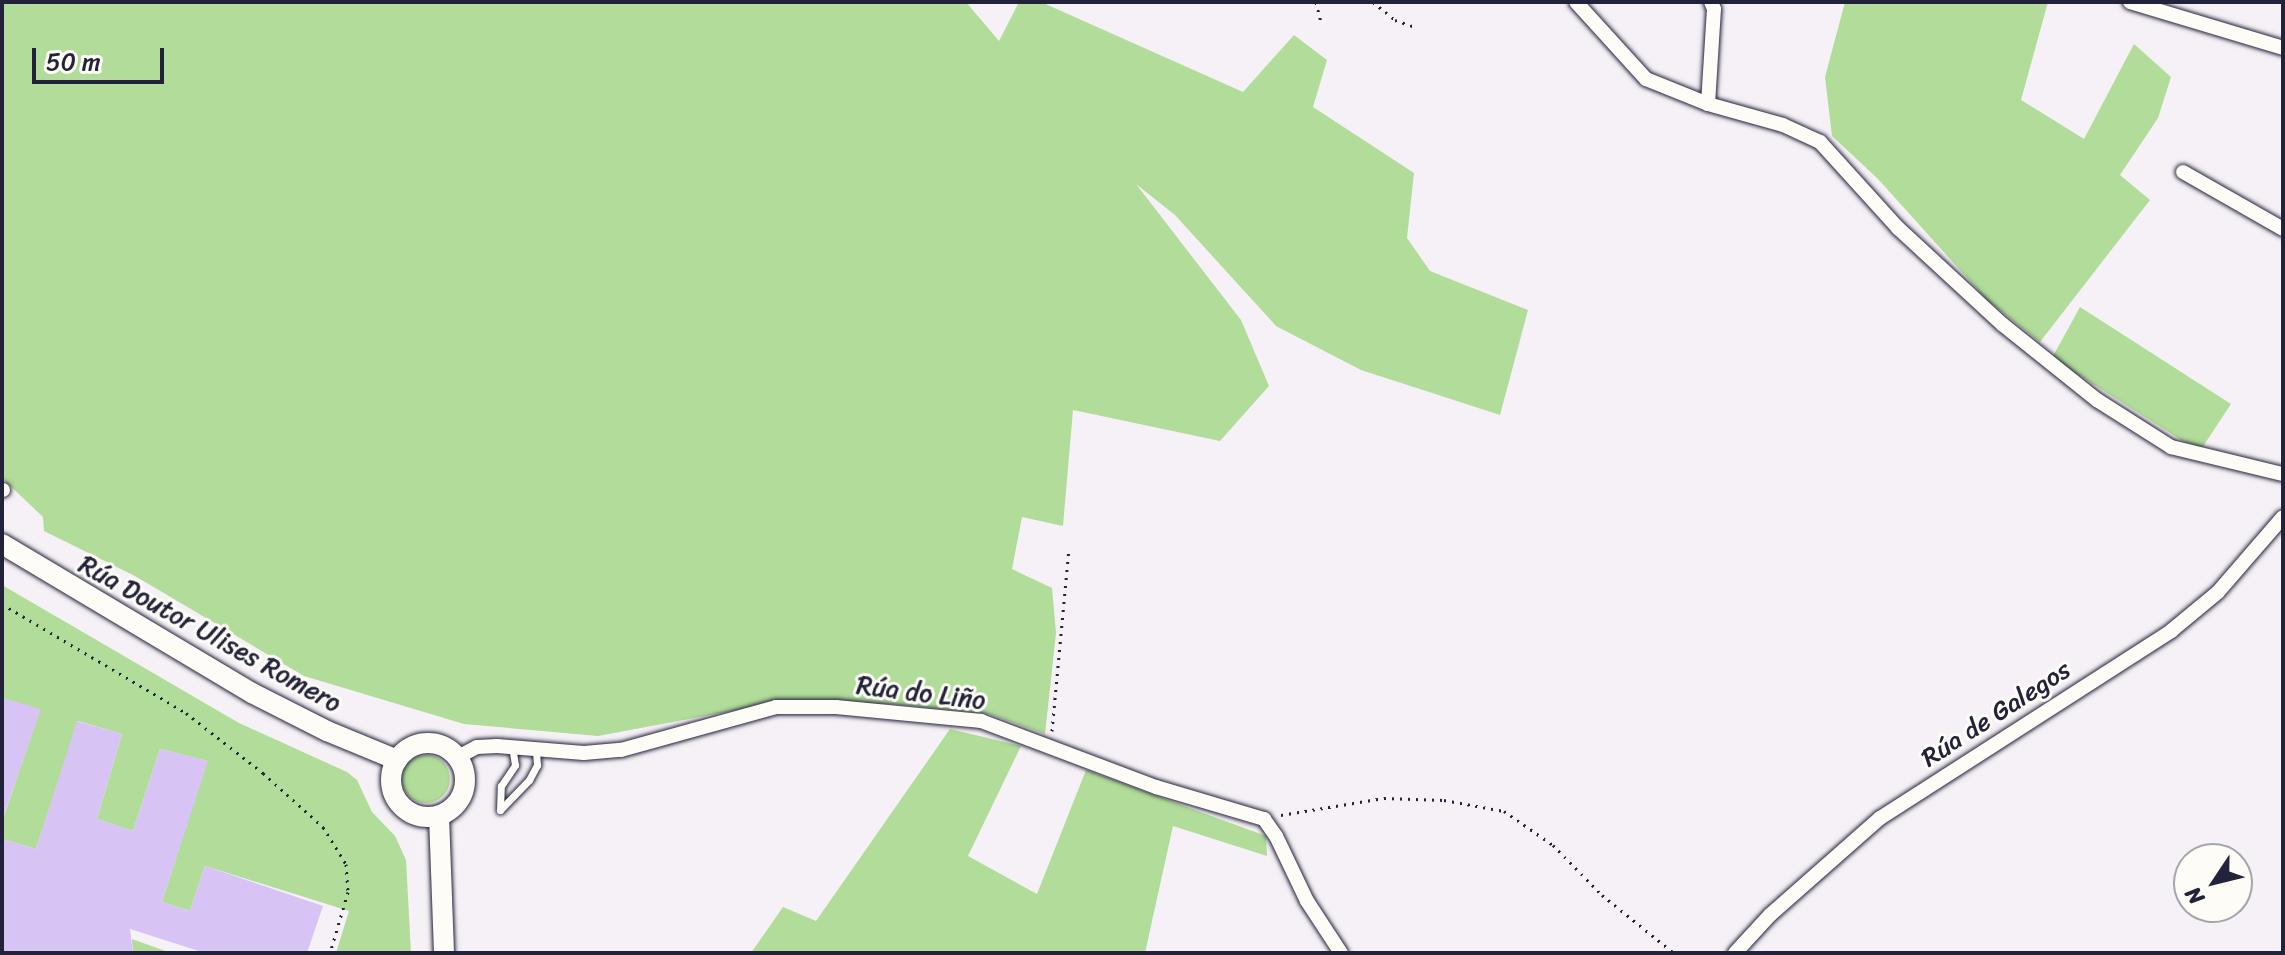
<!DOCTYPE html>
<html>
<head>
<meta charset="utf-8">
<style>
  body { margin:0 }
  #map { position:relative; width:2285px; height:955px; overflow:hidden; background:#f6f1f6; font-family:Sriracha,sans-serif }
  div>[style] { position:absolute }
  .green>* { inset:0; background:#b2dc99 }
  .round { border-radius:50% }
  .building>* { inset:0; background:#d8c4f4 }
  .path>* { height:3px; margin-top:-1.5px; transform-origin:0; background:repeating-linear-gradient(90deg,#22223b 0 2px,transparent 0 8px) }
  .roads { filter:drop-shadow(0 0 2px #22223b) drop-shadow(0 0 2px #22223b) }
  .lane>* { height:7px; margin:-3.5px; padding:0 3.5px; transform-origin:3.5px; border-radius:3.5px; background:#fdfcf7 }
  .street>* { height:14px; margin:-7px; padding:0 7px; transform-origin:7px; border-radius:7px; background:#fdfcf7 }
  .secondary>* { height:20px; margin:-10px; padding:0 10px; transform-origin:10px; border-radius:10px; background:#fdfcf7 }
  .secondary>.ring { margin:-10px; padding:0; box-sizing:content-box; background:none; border:20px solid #fdfcf7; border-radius:50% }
  span { translate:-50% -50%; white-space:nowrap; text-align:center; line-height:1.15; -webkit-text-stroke:6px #fdfcf7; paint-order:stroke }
  .street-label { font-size:26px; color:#22223b }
  .frame { position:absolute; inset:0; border:4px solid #22223b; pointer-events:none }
  .north { position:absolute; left:2173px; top:843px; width:80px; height:80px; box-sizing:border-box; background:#fdfcf7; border:2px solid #a5a5ac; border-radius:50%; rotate:235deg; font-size:22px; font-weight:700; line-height:32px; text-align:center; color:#22223b }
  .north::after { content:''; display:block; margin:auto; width:28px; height:36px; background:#22223b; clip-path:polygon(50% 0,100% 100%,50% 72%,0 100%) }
  .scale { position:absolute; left:32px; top:48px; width:132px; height:36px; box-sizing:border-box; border:4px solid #22223b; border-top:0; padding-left:10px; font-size:24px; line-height:28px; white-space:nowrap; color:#22223b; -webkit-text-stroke:6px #fdfcf7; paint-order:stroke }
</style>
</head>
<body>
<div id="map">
  <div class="green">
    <i style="clip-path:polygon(2px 2px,966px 2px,999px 41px,1019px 2px,1041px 2px,1243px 92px,1294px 35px,1327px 60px,1313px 107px,1414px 173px,1407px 238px,1430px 271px,1528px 310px,1500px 415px,1361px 370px,1276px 326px,1175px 215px,1136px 184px,1241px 320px,1269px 386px,1220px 441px,1073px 410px,1063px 526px,1022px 517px,1012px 569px,1052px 588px,1056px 633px,1045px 734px,989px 714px,893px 704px,769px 704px,598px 736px,464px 724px,304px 676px,135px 576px,44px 531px,43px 517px,2px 478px)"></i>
    <i style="clip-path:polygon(1845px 2px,2048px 2px,2021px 100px,2084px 139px,2134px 44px,2171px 77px,2158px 118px,2120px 175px,2150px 200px,2040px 342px,1987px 300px,1878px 179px,1832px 136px,1825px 77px)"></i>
    <i style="clip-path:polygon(2080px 307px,2231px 404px,2202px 448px,2181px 440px,2052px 358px)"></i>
    <i style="clip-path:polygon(2px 585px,239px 723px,347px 772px,357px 780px,372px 812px,395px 836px,406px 860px,411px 953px,336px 953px,349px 911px,205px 866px,190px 911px,162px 902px,207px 761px,160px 749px,133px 831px,97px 819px,122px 734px,78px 721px,36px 849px,2px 839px,2px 822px,40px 710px,2px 698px)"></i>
    <i style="clip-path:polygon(950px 729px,1021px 746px,968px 856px,1037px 894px,1086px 770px,1266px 836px,1267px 856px,1173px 826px,1145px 953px,751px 953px,783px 907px,816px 921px)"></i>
    <i class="round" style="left:402px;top:755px;width:48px;height:48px"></i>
    <i style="clip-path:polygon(132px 939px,171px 953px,133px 953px)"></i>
  </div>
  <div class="building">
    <i style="clip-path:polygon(2px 698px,41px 709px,4px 815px,2px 815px)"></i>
    <i style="clip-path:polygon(77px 721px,122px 734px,97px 819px,133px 831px,160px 749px,208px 761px,162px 902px,190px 911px,205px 866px,323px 906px,307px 953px,205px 953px,130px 929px,133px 953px,4px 953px,2px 839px,36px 849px)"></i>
  </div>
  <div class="path">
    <i style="left:1316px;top:2px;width:21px;rotate:76deg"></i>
    <i style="left:1373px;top:2px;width:28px;rotate:39deg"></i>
    <i style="left:1395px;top:20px;width:21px;rotate:19deg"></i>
    <i style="left:2px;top:604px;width:214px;rotate:30.6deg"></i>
    <i style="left:186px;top:713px;width:98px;rotate:37.9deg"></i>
    <i style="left:263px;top:773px;width:81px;rotate:42deg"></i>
    <i style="left:323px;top:827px;width:44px;rotate:58.1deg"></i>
    <i style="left:346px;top:864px;width:28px;rotate:86deg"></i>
    <i style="left:348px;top:892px;width:64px;rotate:106.4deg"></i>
    <i style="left:1052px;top:731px;width:184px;rotate:-84.7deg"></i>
    <i style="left:1281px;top:815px;width:104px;rotate:-9.4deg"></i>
    <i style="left:1384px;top:798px;width:60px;rotate:1.9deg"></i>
    <i style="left:1444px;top:800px;width:61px;rotate:10.4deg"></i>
    <i style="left:1504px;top:811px;width:60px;rotate:34.8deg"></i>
    <i style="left:1553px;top:845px;width:70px;rotate:45.6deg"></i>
    <i style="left:1602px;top:895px;width:92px;rotate:38.9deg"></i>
  </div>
  <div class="roads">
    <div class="lane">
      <i style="left:500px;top:810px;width:42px;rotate:-46deg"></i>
      <i style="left:529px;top:780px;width:17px;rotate:-62deg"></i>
      <i style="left:537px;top:765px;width:15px;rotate:-94deg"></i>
      <i style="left:500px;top:810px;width:24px;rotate:-88deg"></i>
      <i style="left:501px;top:786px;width:25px;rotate:-56deg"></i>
      <i style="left:515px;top:765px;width:20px;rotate:-99deg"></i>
    </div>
    <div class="street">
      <i style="left:1576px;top:2px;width:104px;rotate:47.7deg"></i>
      <i style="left:1646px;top:79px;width:67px;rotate:22deg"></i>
      <i style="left:1708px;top:104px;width:78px;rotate:15.6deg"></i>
      <i style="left:1783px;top:125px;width:41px;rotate:24.7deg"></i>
      <i style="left:1820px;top:142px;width:116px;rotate:47.8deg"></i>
      <i style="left:1898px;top:228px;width:142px;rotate:42.7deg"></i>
      <i style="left:2002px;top:324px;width:122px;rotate:38.7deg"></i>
      <i style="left:2097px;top:400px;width:88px;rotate:32.4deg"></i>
      <i style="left:2171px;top:447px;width:115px;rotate:13.6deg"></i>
      <i style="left:2130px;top:2px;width:160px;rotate:16.7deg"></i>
      <i style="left:1708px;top:104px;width:95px;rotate:-86.4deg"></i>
      <i style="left:1714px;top:9px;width:8px;rotate:-113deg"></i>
      <i style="left:2183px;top:172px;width:115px;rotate:29.7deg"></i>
      <i style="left:2px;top:490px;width:1px"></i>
      <i style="left:458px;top:757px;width:21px;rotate:-28deg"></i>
      <i style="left:477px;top:747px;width:20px;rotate:-3deg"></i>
      <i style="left:497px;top:746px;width:87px;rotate:4.6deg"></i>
      <i style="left:584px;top:753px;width:37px;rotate:-5deg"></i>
      <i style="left:621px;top:750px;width:161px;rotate:-15.5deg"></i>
      <i style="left:776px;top:707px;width:60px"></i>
      <i style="left:836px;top:707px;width:146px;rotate:5.5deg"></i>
      <i style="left:981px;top:721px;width:187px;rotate:20.7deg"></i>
      <i style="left:1156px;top:787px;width:113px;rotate:16.5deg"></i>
      <i style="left:1264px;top:819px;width:21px;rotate:55deg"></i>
      <i style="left:1276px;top:836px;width:72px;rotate:64.5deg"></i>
      <i style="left:1307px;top:901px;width:62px;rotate:56.8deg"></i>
      <i style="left:1735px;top:953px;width:52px;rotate:-47.4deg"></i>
      <i style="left:1770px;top:915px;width:147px;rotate:-41.4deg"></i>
      <i style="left:1880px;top:818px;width:346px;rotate:-32.7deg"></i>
      <i style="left:2171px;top:631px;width:61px;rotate:-39.7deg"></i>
      <i style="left:2218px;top:592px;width:99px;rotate:-49.1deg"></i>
    </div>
    <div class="secondary">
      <i style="left:2px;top:544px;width:291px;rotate:30.8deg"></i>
      <i style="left:252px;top:693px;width:84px;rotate:26.9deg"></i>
      <i style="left:327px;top:731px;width:76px;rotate:22.5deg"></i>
      <i class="ring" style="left:391px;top:743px;width:54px;height:54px"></i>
      <i style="left:439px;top:816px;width:137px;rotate:87.9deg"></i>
    </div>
  </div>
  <div class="street-label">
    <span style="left:210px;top:634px;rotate:29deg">Rúa Doutor Ulises Romero</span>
    <span style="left:921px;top:693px;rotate:7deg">Rúa do Liño</span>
    <span style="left:1996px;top:714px;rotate:-33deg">Rúa de Galegos</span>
  </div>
  <div class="frame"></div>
  <div class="north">N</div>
  <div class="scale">50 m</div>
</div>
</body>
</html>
